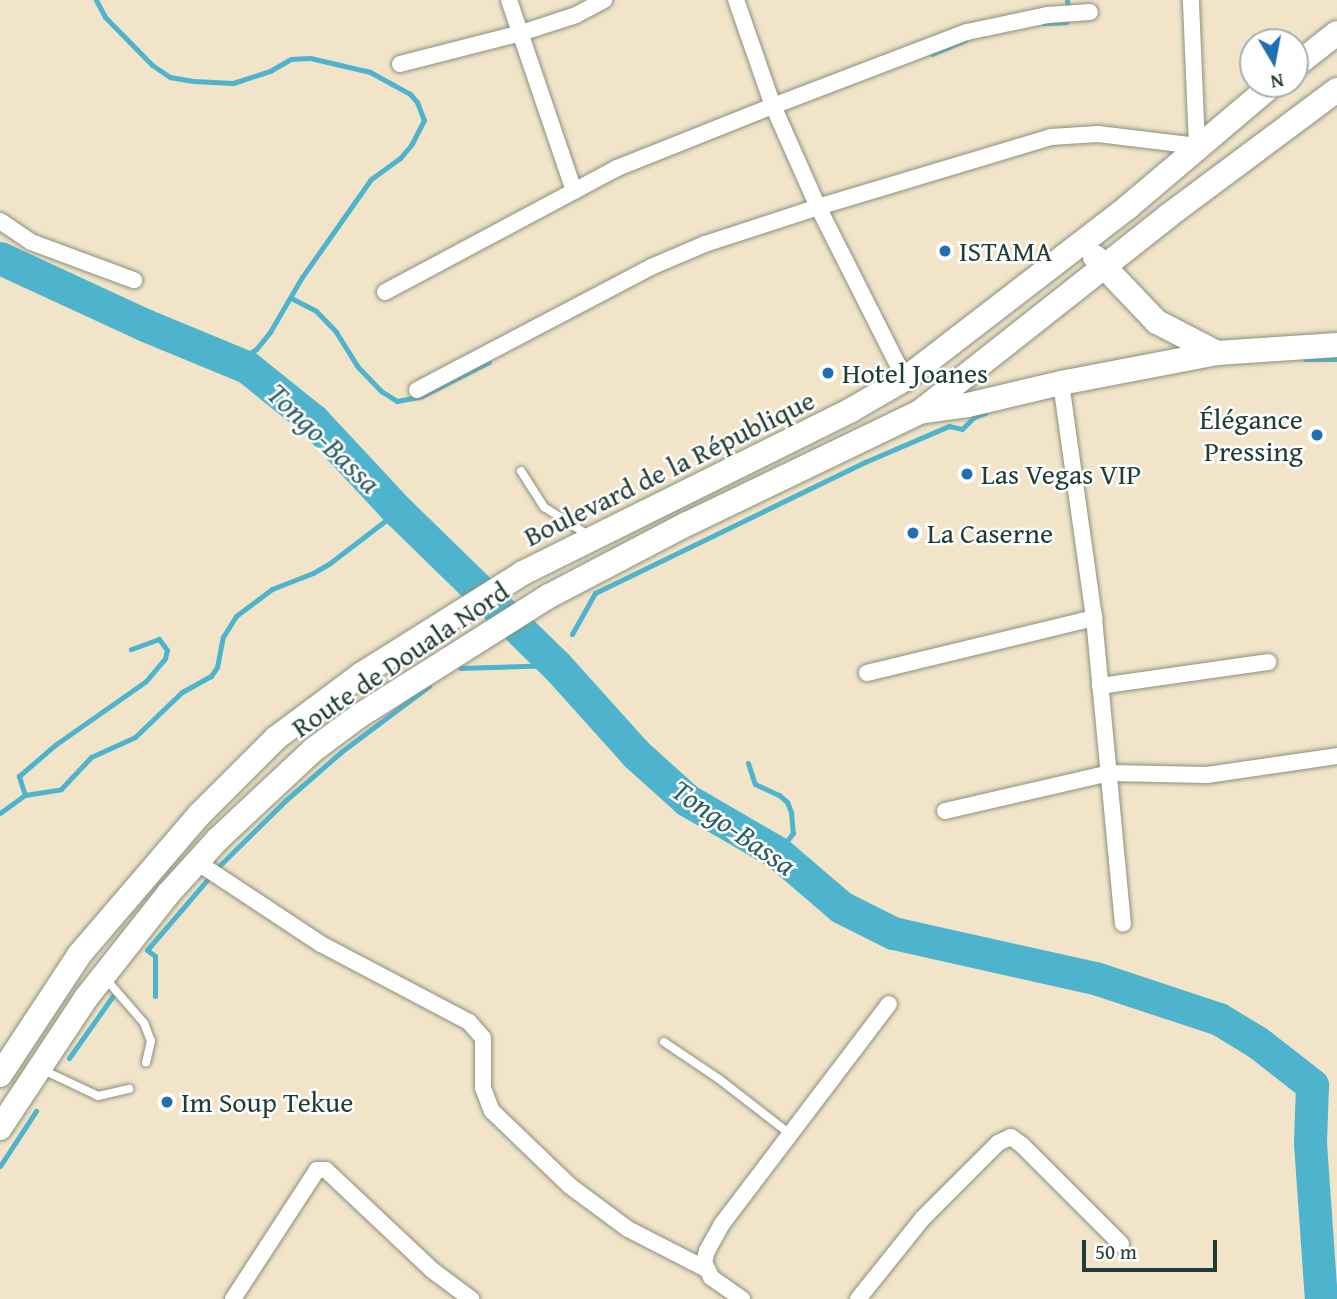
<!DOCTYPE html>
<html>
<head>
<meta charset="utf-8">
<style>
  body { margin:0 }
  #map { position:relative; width:1337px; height:1299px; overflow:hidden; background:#f2e4c9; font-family:"Gentium Book Plus",serif }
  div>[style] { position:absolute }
  .stream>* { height:5px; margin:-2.5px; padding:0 2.5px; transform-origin:2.5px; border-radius:2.5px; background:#4eb4cd }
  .river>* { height:33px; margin:-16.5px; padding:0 16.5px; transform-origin:16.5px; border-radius:16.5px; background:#4eb4cd }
  .roads { filter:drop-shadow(0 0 2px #88907e) drop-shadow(0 0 2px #88907e) }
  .lane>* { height:8px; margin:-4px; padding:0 4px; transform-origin:4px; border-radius:4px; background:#fff }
  .street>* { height:16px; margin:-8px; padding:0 8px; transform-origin:8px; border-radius:8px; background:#fff }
  .primary>* { height:24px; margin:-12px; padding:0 12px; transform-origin:12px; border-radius:12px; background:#fff }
  .dots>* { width:19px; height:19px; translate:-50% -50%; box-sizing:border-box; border:4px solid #fff; border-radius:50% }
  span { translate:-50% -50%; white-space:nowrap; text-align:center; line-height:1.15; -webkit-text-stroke:5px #fff; paint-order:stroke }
  .poi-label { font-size:28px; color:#1f3d34 }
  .left { translate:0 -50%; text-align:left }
  .right { translate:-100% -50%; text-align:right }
  .street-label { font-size:28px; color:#1f3d34 }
  .water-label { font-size:30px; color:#2d6162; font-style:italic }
  .north { position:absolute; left:1239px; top:28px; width:70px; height:70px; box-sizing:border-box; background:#fff; border:2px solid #a5b1ae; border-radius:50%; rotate:170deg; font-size:19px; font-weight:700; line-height:28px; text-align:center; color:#1f3d34 }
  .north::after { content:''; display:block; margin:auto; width:24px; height:32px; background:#1f6fb2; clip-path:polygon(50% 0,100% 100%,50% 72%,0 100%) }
  .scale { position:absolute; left:1082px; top:1240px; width:135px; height:32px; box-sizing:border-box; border:4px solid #1f3d34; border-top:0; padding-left:9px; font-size:21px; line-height:24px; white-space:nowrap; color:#1f3d34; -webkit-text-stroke:5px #fff; paint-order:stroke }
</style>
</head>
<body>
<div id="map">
  <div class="stream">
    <i style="left:96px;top:0;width:19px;rotate:62deg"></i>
    <i style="left:105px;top:17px;width:67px;rotate:45.6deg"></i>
    <i style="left:152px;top:65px;width:22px;rotate:34deg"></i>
    <i style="left:170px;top:77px;width:23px;rotate:10deg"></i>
    <i style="left:193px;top:81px;width:40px;rotate:2.9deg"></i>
    <i style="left:233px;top:83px;width:39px;rotate:-18deg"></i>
    <i style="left:270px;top:71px;width:24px;rotate:-30deg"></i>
    <i style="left:291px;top:59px;width:19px;rotate:-3deg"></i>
    <i style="left:310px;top:58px;width:62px;rotate:13.1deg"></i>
    <i style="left:370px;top:72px;width:46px;rotate:28.8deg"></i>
    <i style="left:410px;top:94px;width:11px;rotate:49deg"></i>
    <i style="left:417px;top:102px;width:19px;rotate:69deg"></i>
    <i style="left:424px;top:120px;width:28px;rotate:117deg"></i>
    <i style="left:411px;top:145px;width:17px;rotate:130deg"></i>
    <i style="left:400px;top:158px;width:36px;rotate:144deg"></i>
    <i style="left:371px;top:179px;width:120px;rotate:125.1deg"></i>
    <i style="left:302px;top:277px;width:64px;rotate:120.2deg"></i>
    <i style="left:270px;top:332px;width:22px;rotate:129deg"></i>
    <i style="left:256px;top:349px;width:22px;rotate:146deg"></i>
    <i style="left:1067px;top:0;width:8px;rotate:83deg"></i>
    <i style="left:1043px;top:23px;width:23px;rotate:-2deg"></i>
    <i style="left:1066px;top:22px;width:5px;rotate:-53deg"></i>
    <i style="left:932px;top:54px;width:36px;rotate:-23deg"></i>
    <i style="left:291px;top:298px;width:28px;rotate:27deg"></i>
    <i style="left:316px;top:311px;width:29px;rotate:46deg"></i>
    <i style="left:336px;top:332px;width:40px;rotate:58deg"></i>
    <i style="left:357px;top:366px;width:35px;rotate:46deg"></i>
    <i style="left:381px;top:391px;width:19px;rotate:32deg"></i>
    <i style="left:397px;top:401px;width:25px;rotate:-11deg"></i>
    <i style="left:422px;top:396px;width:75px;rotate:-26.9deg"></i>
    <i style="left:1305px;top:359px;width:32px"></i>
    <i style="left:572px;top:634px;width:47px;rotate:-60.7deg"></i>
    <i style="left:595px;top:593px;width:300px;rotate:-25.9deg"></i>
    <i style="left:865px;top:462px;width:91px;rotate:-23.2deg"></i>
    <i style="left:949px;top:426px;width:13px;rotate:13deg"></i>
    <i style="left:962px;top:429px;width:17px;rotate:-45deg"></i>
    <i style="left:974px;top:417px;width:12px;rotate:-20deg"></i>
    <i style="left:460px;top:668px;width:96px;rotate:-1.8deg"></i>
    <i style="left:748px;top:763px;width:22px;rotate:72deg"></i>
    <i style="left:755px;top:784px;width:26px;rotate:25deg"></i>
    <i style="left:779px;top:795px;width:11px;rotate:41deg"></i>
    <i style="left:787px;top:802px;width:11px;rotate:68deg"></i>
    <i style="left:791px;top:812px;width:21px;rotate:85deg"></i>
    <i style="left:793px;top:833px;width:25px;rotate:127deg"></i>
    <i style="left:25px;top:795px;width:20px;rotate:-108deg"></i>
    <i style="left:19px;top:776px;width:48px;rotate:-40.7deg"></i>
    <i style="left:55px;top:745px;width:111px;rotate:-35.1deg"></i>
    <i style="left:146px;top:681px;width:30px;rotate:-50deg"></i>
    <i style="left:165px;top:658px;width:8px;rotate:-76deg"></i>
    <i style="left:167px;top:650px;width:14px;rotate:-126deg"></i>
    <i style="left:159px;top:639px;width:30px;rotate:160deg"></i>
    <i style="left:0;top:813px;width:31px;rotate:-36deg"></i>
    <i style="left:25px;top:795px;width:36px;rotate:-9deg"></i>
    <i style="left:61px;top:789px;width:44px;rotate:-46.8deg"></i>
    <i style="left:91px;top:757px;width:48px;rotate:-24.4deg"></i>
    <i style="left:135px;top:737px;width:65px;rotate:-43.8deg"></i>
    <i style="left:182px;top:692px;width:33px;rotate:-29deg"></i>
    <i style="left:211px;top:676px;width:11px;rotate:-56deg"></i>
    <i style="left:217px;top:667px;width:31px;rotate:-79deg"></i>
    <i style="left:223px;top:637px;width:25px;rotate:-58deg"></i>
    <i style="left:236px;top:616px;width:45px;rotate:-36.9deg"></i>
    <i style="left:272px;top:589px;width:44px;rotate:-21.3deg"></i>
    <i style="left:313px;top:573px;width:20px;rotate:-30deg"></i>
    <i style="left:330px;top:563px;width:86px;rotate:-37.4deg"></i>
    <i style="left:217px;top:868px;width:97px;rotate:-44.6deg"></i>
    <i style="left:286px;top:800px;width:73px;rotate:-41.1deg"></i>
    <i style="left:341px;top:752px;width:110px;rotate:-36.9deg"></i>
    <i style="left:155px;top:996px;width:40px;rotate:-90deg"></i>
    <i style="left:155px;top:956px;width:10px;rotate:-143deg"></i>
    <i style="left:147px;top:950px;width:92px;rotate:-49.4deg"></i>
    <i style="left:69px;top:1058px;width:75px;rotate:-54.8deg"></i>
    <i style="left:0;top:1166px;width:66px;rotate:-56.8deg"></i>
  </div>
  <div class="river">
    <i style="left:0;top:258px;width:160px;rotate:24.8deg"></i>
    <i style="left:145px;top:325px;width:110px;rotate:22.4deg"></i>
    <i style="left:247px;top:367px;width:85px;rotate:38.8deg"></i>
    <i style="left:313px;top:420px;width:125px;rotate:47deg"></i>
    <i style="left:398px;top:511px;width:221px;rotate:44.3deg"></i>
    <i style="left:556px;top:665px;width:120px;rotate:48deg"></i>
    <i style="left:636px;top:754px;width:69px;rotate:42deg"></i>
    <i style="left:687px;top:800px;width:105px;rotate:30.2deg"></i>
    <i style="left:778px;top:853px;width:83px;rotate:40.6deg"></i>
    <i style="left:841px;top:907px;width:58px;rotate:26.6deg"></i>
    <i style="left:893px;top:933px;width:207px;rotate:12.6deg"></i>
    <i style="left:1095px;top:978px;width:131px;rotate:18.3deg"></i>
    <i style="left:1219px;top:1019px;width:44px;rotate:31.2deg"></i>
    <i style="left:1257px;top:1042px;width:70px;rotate:38deg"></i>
    <i style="left:1312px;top:1085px;width:58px;rotate:92deg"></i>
    <i style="left:1310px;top:1143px;width:156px;rotate:86deg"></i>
  </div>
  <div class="roads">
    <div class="lane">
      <i style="left:521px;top:471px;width:43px;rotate:57.4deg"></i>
      <i style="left:544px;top:507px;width:52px;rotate:32.5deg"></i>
      <i style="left:105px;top:978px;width:60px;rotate:49.1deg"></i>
      <i style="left:144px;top:1023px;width:19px;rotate:69deg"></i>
      <i style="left:151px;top:1041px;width:22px;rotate:103deg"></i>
      <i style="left:664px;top:1042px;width:66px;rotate:33.9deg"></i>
      <i style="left:719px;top:1079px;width:90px;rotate:37.8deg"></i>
      <i style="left:41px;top:1069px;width:63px;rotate:25.3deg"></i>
      <i style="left:98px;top:1096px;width:32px;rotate:-13deg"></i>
    </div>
    <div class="street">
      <i style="left:509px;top:0;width:202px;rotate:71.2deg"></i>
      <i style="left:400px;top:64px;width:122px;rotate:-14.3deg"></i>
      <i style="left:518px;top:34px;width:61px;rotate:-18.1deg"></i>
      <i style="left:576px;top:15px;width:32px;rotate:-28deg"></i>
      <i style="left:0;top:221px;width:37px;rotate:34deg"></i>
      <i style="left:31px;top:242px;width:110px;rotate:20.3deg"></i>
      <i style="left:385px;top:292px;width:263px;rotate:-28.1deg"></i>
      <i style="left:617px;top:168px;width:168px;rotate:-21.7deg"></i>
      <i style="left:773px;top:106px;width:112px;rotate:-109.2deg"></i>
      <i style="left:905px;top:379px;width:193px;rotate:-116.8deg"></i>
      <i style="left:818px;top:207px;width:111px;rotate:-114deg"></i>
      <i style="left:773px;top:106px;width:208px;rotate:-20.9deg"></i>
      <i style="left:967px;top:32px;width:83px;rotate:-11.9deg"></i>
      <i style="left:1048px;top:15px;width:42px;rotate:-4.1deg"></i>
      <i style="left:1061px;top:383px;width:237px;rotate:82deg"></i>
      <i style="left:1094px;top:618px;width:307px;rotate:84.6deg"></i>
      <i style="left:417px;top:390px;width:264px;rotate:-27.7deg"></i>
      <i style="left:651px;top:267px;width:59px;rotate:-23.1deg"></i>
      <i style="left:705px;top:244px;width:119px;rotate:-18.1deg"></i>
      <i style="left:818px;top:207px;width:243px;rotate:-16.7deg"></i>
      <i style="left:1051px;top:137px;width:47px;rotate:-3.7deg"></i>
      <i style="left:1098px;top:134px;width:100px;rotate:6.9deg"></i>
      <i style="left:1197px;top:146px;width:146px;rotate:-92.4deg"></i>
      <i style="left:867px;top:673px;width:234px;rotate:-13.6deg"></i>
      <i style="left:1100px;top:686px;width:170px;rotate:-8.1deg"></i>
      <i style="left:945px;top:811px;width:169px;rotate:-13deg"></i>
      <i style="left:1110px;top:773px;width:97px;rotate:1.2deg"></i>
      <i style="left:1207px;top:775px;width:131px;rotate:-8.3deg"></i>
      <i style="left:197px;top:862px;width:149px;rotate:33.5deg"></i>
      <i style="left:321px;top:944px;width:167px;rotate:27.8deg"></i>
      <i style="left:469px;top:1022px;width:21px;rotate:49deg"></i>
      <i style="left:483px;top:1038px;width:50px;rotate:90deg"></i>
      <i style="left:483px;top:1088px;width:25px;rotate:69deg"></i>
      <i style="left:492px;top:1111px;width:108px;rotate:43.9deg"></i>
      <i style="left:570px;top:1186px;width:72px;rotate:36.6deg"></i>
      <i style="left:628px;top:1229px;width:88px;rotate:27.1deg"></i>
      <i style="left:233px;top:1299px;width:154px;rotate:-56.9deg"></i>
      <i style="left:317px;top:1170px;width:9px"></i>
      <i style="left:326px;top:1170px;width:146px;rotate:43.3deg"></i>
      <i style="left:432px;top:1270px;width:49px;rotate:36.6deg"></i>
      <i style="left:742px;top:1299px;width:38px;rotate:-145deg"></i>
      <i style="left:711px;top:1277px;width:17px;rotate:-115deg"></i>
      <i style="left:704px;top:1262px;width:11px;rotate:-75deg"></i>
      <i style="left:707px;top:1251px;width:31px;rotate:-61deg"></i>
      <i style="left:722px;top:1224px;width:276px;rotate:-52.8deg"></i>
      <i style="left:858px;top:1299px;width:102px;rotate:-51.3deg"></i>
      <i style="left:922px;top:1219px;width:107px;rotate:-45deg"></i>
      <i style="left:998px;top:1143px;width:14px;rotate:-25deg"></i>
      <i style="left:1011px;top:1137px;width:14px;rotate:36deg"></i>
      <i style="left:1022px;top:1145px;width:140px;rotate:45deg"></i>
    </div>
    <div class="primary">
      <i style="left:1295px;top:66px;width:53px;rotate:-38.2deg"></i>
      <i style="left:1095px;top:257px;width:90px;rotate:46.4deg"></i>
      <i style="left:1157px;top:322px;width:68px;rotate:27.3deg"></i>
      <i style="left:924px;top:411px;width:44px;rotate:-7.8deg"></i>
      <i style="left:968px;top:405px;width:96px;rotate:-13.3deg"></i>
      <i style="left:1061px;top:383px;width:159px;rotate:-10.9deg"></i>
      <i style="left:1217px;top:353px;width:120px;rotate:-3.8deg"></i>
      <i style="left:0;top:1075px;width:144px;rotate:-56.6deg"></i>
      <i style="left:79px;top:955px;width:184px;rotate:-49.4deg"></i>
      <i style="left:199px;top:815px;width:109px;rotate:-45deg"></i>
      <i style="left:276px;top:738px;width:107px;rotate:-36.7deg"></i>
      <i style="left:362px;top:674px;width:190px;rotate:-32.1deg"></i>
      <i style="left:523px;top:573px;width:366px;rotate:-26.4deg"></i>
      <i style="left:851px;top:410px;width:62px;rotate:-29.9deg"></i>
      <i style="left:905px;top:379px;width:282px;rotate:-37.6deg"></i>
      <i style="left:1128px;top:207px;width:190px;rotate:-40.3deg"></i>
      <i style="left:0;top:1128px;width:156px;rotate:-56.5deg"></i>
      <i style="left:86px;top:998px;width:132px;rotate:-51.7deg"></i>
      <i style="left:168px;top:894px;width:74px;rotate:-47.7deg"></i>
      <i style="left:218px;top:839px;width:130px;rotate:-43.1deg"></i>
      <i style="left:313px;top:750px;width:57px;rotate:-36.5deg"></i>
      <i style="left:359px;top:716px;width:225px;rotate:-32.3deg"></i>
      <i style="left:549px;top:596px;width:156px;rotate:-27.6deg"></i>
      <i style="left:687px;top:524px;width:259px;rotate:-25.7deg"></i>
      <i style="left:920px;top:412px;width:316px;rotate:-38.3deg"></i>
      <i style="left:1168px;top:216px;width:211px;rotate:-36.7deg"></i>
    </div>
  </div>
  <div class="dots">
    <i style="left:945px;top:251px;background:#1f6fb2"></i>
    <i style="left:828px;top:373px;background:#1f6fb2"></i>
    <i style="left:1317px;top:435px;background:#1f6fb2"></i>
    <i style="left:967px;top:474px;background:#1f6fb2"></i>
    <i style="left:913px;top:533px;background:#1f6fb2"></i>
    <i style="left:167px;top:1102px;background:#1f6fb2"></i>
  </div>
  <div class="poi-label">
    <span class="left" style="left:959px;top:251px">ISTAMA</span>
    <span class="left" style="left:842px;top:373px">Hotel Joanes</span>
    <span class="right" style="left:1303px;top:435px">Élégance<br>Pressing</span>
    <span class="left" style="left:981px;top:474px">Las Vegas VIP</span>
    <span class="left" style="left:927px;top:533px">La Caserne</span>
    <span class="left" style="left:181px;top:1102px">Im Soup Tekue</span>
  </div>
  <div class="street-label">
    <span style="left:669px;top:468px;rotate:-26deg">Boulevard de la République</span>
    <span style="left:400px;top:659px;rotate:-34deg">Route de Douala Nord</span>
  </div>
  <div class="water-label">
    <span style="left:324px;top:438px;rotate:44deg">Tongo-Bassa</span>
    <span style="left:734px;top:827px;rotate:35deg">Tongo-Bassa</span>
  </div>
  <div class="north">N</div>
  <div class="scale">50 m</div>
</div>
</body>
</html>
